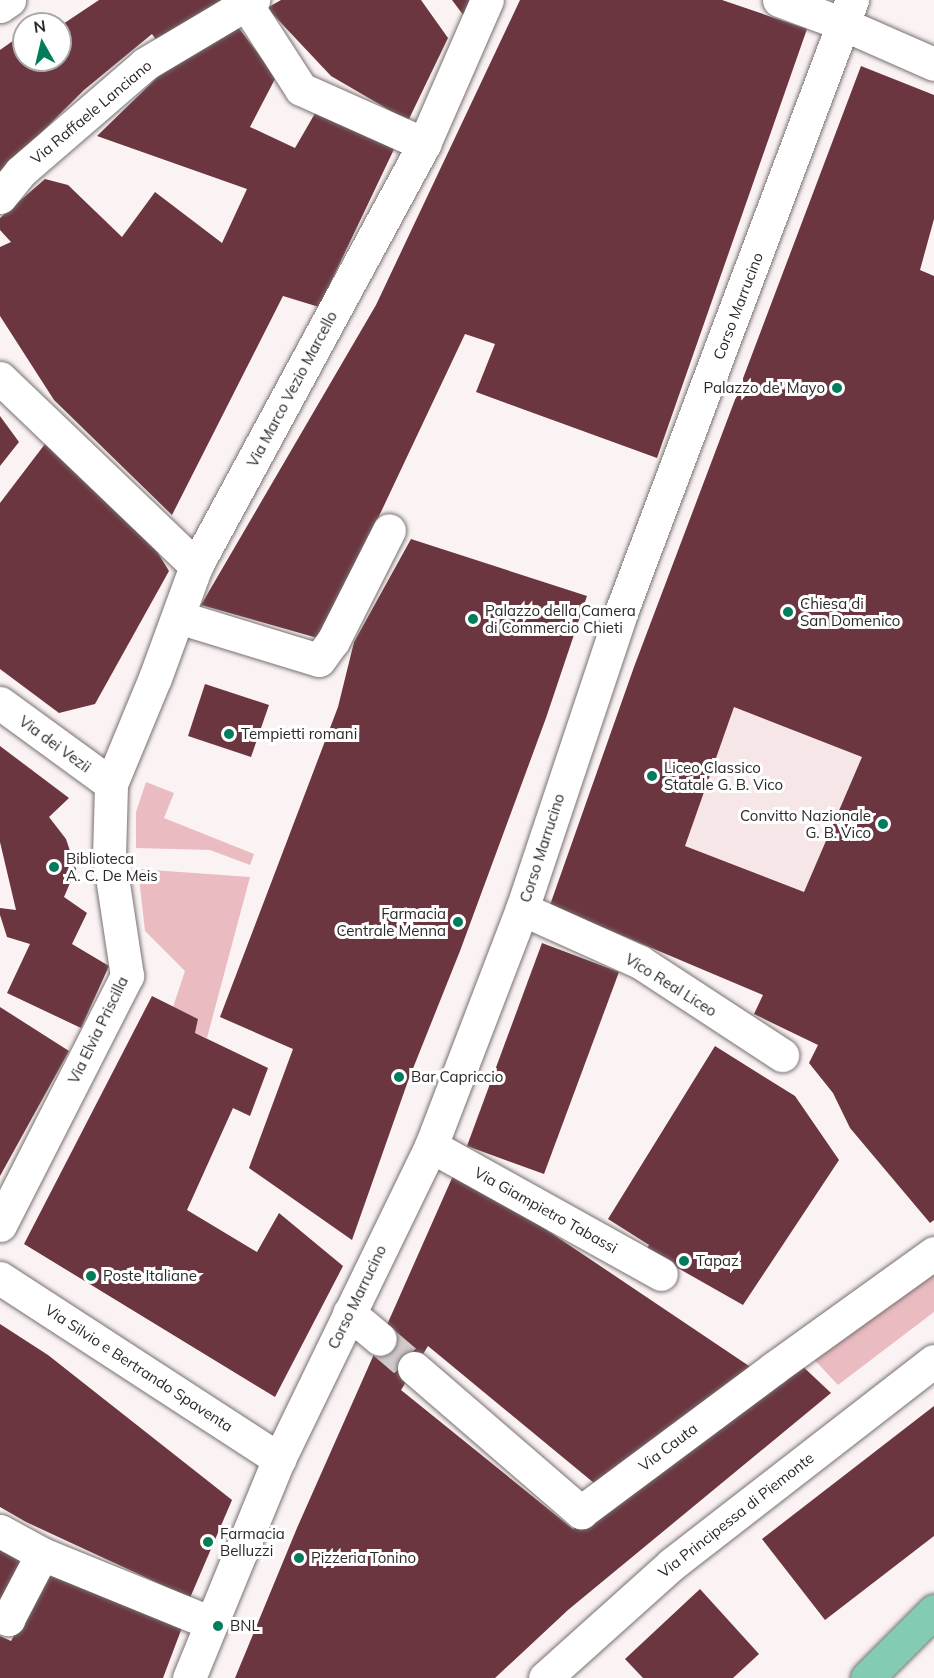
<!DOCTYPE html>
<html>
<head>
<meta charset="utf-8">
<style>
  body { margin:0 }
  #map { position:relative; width:934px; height:1678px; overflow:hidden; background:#fbf3f3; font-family:Mulish,sans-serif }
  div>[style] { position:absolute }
  .built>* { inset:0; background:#f7e6e7 }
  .green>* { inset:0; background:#eabcc1 }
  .building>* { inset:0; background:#6b363f }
  .minor-tunnel>* { height:33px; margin-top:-16.5px; transform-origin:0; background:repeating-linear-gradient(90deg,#d1caca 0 33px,transparent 0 49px) }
  .roads { filter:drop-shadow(0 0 2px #787071) drop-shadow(0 0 2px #787071) }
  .minor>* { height:33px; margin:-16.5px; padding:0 16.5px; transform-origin:16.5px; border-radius:16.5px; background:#fff }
  .major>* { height:33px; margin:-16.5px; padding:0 16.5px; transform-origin:16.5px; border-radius:16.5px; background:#83cbb3 }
  .dots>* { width:16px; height:16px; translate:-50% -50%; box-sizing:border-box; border:3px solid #fff; border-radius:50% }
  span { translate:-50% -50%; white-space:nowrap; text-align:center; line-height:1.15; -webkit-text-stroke:6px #fff; paint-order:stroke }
  .street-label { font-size:15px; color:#2b2828 }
  .poi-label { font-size:15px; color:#2b2828 }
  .right { translate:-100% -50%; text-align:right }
  .left { translate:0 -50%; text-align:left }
  .north { position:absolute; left:12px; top:12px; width:60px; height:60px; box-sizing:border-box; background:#fff; border:2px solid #aaa9a9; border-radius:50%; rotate:352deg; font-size:16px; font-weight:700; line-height:24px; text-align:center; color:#2b2828 }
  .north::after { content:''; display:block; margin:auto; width:21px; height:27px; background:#017d5c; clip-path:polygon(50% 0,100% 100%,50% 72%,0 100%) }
</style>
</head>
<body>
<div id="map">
  <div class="built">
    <i style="clip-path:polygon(648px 629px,874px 722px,850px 1128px,833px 1093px,809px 1063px,818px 1045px,754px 1014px,762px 995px,550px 905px)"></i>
  </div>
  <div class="green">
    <i style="clip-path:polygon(146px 782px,174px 793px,164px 818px,254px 854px,250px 865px,210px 850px,136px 848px,136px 812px)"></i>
    <i style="clip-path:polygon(138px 869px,250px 877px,207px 1038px,195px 1033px,198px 1019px,173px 1007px,185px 971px,145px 931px)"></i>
    <i style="clip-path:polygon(934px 1261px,934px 1312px,838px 1385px,809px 1354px)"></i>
  </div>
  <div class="building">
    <i style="clip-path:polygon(99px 0,221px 0,157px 41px,152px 34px,84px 90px,0 174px,0 50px,24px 33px,24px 60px,60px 60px,60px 26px)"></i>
    <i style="clip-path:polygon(281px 0,421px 0,448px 38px,408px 121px,331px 76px,267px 8px)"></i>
    <i style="clip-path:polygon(452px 0,471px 0,464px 16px)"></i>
    <i style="clip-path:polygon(520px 0,722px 0,807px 29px,657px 458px,476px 392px,495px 344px,465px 334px,321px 639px,201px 605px,376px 305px)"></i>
    <i style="clip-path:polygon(48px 17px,53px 24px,37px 24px)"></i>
    <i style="clip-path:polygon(235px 23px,276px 77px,250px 127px,295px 148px,321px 103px,396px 145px,319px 307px,283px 296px,172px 515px,54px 400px,0 316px,0 247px,11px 242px,0 230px,0 218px,45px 179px,68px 185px,122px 237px,155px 192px,222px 243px,247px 189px,97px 136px,176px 59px)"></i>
    <i style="clip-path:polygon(evenodd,861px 66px,934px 95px,934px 219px,920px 270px,934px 276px,934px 1220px,930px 1223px,850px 1128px,833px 1093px,809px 1063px,818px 1045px,754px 1014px,763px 995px,550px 905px,634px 667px,861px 66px,734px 707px,862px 757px,804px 892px,685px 846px,734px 707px)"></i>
    <i style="clip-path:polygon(0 416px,19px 442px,0 466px)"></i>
    <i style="clip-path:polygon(48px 440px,139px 522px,169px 571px,95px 704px,59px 713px,0 669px,0 503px)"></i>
    <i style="clip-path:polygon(411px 539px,587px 596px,546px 718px,460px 951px,408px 1081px,352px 1240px,249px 1168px,293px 1049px,220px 1017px,338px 707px,354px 642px)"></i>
    <i style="clip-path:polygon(205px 684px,269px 705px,251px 757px,188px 736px)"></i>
    <i style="clip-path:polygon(0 746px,69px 798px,49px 817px,66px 839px,76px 869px,64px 897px,87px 913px,72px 944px,109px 966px,81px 1028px,7px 993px,30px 944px,7px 937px,0 915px,0 908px,16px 910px,0 842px)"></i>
    <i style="clip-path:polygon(542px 943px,619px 972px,544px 1174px,467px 1146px)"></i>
    <i style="clip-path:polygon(152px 996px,198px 1019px,195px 1033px,268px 1068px,250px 1116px,233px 1108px,187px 1210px,257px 1252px,279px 1213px,343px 1266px,275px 1397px,24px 1244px)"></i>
    <i style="clip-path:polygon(0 1007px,69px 1051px,0 1176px)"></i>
    <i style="clip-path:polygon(715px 1046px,795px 1096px,839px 1160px,743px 1305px,646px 1250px,649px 1245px,608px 1219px)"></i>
    <i style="clip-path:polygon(456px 1169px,755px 1370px,600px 1488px,428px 1346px,401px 1390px,573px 1529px,797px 1361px,831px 1393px,568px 1610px,495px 1678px,235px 1678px,297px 1528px)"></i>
    <i style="clip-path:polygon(0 1324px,48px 1355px,232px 1500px,190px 1598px,26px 1522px,0 1507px)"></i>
    <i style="clip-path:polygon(934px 1406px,934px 1536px,825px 1620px,762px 1539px)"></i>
    <i style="clip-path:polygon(0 1545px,25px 1558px,0 1606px)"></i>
    <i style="clip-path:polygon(50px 1570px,183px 1625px,163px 1678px,0 1678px,0 1636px,11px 1641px)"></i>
    <i style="clip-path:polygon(700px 1589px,759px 1654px,733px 1678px,643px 1678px,625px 1659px)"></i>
  </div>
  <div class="minor-tunnel">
    <i style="left:380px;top:1339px;width:45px;rotate:40.5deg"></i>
  </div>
  <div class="roads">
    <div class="minor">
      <i style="left:779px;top:0;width:68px;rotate:20.6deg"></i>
      <i style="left:843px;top:24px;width:99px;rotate:23.7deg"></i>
      <i style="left:246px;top:4px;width:101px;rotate:57.1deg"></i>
      <i style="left:301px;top:89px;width:135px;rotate:24.1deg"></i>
      <i style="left:0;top:6px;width:11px;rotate:-34deg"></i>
      <i style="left:0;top:197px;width:32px;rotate:-51deg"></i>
      <i style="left:20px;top:172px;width:165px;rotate:-40.8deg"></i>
      <i style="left:145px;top:64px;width:126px;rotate:-30.7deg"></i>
      <i style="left:0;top:378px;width:272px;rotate:43.8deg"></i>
      <i style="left:178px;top:617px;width:147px;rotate:17deg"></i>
      <i style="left:319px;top:660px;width:24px;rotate:-54deg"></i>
      <i style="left:333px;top:641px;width:124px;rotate:-63.2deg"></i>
      <i style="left:0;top:703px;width:137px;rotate:36.1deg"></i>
      <i style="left:522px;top:909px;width:129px;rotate:24.2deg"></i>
      <i style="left:640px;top:962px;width:170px;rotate:33.2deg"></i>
      <i style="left:431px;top:1146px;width:263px;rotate:29.1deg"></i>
      <i style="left:0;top:1225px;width:280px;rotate:-63deg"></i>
      <i style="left:127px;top:976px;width:120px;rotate:-98.6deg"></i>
      <i style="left:109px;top:857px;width:73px;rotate:-88.4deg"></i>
      <i style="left:111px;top:784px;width:115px;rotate:-67.5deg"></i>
      <i style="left:155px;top:678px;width:119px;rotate:-69.9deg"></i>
      <i style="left:196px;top:566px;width:480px;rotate:-61.6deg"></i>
      <i style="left:424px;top:144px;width:157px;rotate:-66.4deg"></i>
      <i style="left:0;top:1278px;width:333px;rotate:33deg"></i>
      <i style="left:349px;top:1313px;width:40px;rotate:40deg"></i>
      <i style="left:414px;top:1368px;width:221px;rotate:40.8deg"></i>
      <i style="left:581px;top:1512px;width:241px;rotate:-36.7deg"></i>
      <i style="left:774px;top:1368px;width:197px;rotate:-35.7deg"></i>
      <i style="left:0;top:1531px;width:48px;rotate:28.7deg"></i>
      <i style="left:0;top:1616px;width:9px;rotate:21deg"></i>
      <i style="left:8px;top:1619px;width:73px;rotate:-62.4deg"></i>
      <i style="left:42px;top:1554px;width:183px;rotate:22.2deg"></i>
      <i style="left:189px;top:1678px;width:237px;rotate:-67.7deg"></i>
      <i style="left:279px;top:1459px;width:348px;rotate:-64.1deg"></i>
      <i style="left:431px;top:1146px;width:254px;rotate:-69deg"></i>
      <i style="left:522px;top:909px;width:318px;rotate:-71.5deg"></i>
      <i style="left:623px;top:607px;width:649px;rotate:-69.33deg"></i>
      <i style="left:545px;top:1678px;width:171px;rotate:-41.9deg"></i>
      <i style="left:672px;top:1564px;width:331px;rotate:-37.8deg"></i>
    </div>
    <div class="major">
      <i style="left:867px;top:1678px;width:95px;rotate:-45deg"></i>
    </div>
  </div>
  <div class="dots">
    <i style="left:837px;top:388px;background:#017d5c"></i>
    <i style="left:788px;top:612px;background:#017d5c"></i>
    <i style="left:473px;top:619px;background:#017d5c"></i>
    <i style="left:229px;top:734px;background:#017d5c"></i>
    <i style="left:652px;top:776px;background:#017d5c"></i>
    <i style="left:883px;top:824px;background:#017d5c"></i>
    <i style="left:54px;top:867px;background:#017d5c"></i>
    <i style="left:458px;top:922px;background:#017d5c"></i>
    <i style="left:399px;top:1077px;background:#017d5c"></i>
    <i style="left:684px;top:1261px;background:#017d5c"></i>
    <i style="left:91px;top:1276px;background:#017d5c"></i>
    <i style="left:208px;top:1542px;background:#017d5c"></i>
    <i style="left:299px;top:1558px;background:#017d5c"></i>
    <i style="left:218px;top:1626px;background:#017d5c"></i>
  </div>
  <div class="street-label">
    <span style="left:91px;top:112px;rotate:-40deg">Via Raffaele Lanciano</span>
    <span style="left:738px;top:306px;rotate:-69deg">Corso Marrucino</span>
    <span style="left:292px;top:389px;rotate:-62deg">Via Marco Vezio Marcello</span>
    <span style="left:55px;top:744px;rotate:36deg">Via dei Vezii</span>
    <span style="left:542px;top:848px;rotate:-72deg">Corso Marrucino</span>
    <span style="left:671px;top:985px;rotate:32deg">Vico Real Liceo</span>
    <span style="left:98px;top:1030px;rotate:-64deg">Via Elvia Priscilla</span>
    <span style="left:546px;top:1210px;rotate:29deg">Via Giampietro Tabassi</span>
    <span style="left:357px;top:1297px;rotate:-64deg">Corso Marrucino</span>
    <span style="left:139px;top:1368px;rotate:33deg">Via Silvio e Bertrando Spaventa</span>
    <span style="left:668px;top:1447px;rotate:-37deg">Via Cauta</span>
    <span style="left:736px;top:1515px;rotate:-38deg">Via Principessa di Piemonte</span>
  </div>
  <div class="poi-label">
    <span class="right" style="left:825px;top:388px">Palazzo de' Mayo</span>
    <span class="left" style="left:800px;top:612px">Chiesa di<br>San Domenico</span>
    <span class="left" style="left:485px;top:619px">Palazzo della Camera<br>di Commercio Chieti</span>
    <span class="left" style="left:241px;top:734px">Tempietti romani</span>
    <span class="left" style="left:664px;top:776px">Liceo Classico<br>Statale G. B. Vico</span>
    <span class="right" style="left:871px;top:824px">Convitto Nazionale<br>G. B. Vico</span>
    <span class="left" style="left:66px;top:867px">Biblioteca<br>A. C. De Meis</span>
    <span class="right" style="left:446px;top:922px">Farmacia<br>Centrale Menna</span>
    <span class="left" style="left:411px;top:1077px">Bar Capriccio</span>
    <span class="left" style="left:696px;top:1261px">Tapaz</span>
    <span class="left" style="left:103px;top:1276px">Poste Italiane</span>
    <span class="left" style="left:220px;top:1542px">Farmacia<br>Belluzzi</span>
    <span class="left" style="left:311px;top:1558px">Pizzeria Tonino</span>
    <span class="left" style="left:230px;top:1626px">BNL</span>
  </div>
  <div class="north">N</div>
</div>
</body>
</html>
